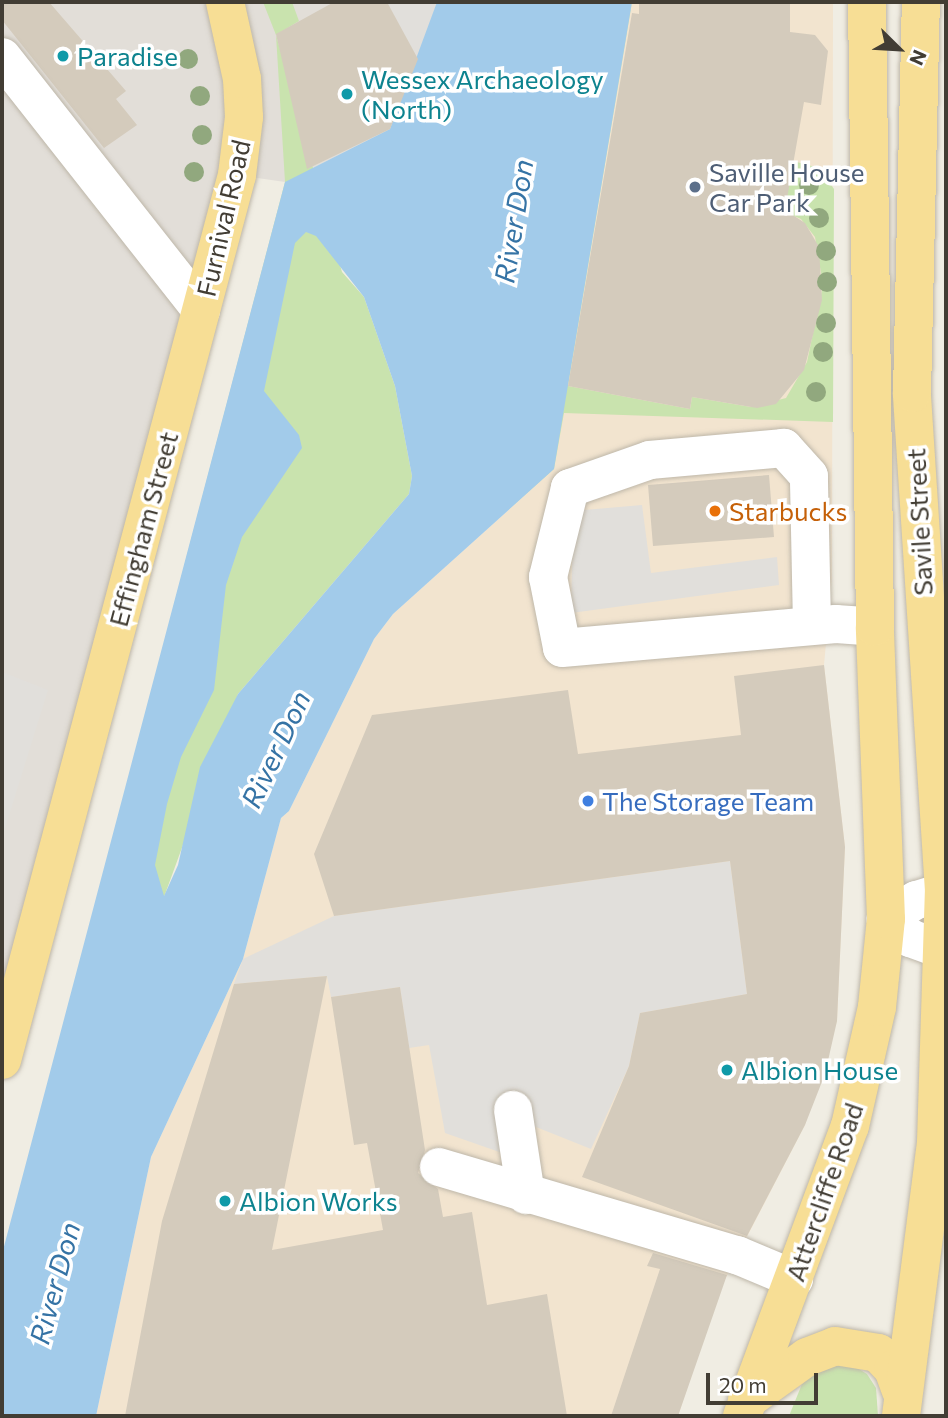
<!DOCTYPE html>
<html>
<head>
<meta charset="utf-8">
<style>
  body { margin:0 }
  #map { position:relative; width:948px; height:1418px; overflow:hidden; background:#f0ede3; font-family:Commissioner,sans-serif }
  div>[style] { position:absolute }
  .commercial>* { inset:0; background:#f2e4cf }
  .industrial>* { inset:0; background:#e2ded8 }
  .green>* { inset:0; background:#c9e3ae }
  .parking>* { inset:0; background:#e1dfdb }
  .water>* { inset:0; background:#a2cbea }
  .building>* { inset:0; background:#d4cbbc }
  .roads { filter:drop-shadow(0 0 2px #beb7a9) drop-shadow(0 0 2px #beb7a9) }
  .minor>* { height:38px; margin:-19px; padding:0 19px; transform-origin:19px; border-radius:19px; background:#fff }
  .major>* { height:38px; margin:-19px; padding:0 19px; transform-origin:19px; border-radius:19px; background:#f7de95 }
  .trees>* { width:20px; height:20px; margin:-10px; border-radius:50%; background:#91a87e }
  .dots>* { width:19px; height:19px; translate:-50% -50%; box-sizing:border-box; border:4px solid #fff; border-radius:50% }
  span { translate:-50% -50%; white-space:nowrap; text-align:center; line-height:1.15; -webkit-text-stroke:7px #fff; paint-order:stroke }
  .culture-label { font-size:26px; color:#0d838f }
  .left { translate:0 -50%; text-align:left }
  .service-label { font-size:26px; color:#4e5e75 }
  .street-label { font-size:26px; color:#423d34 }
  .food-label { font-size:26px; color:#c56008 }
  .shop-label { font-size:26px; color:#366cbe }
  .water-label { font-size:28px; color:#3573a5; font-style:italic }
  .frame { position:absolute; inset:0; border:4px solid #423d34; pointer-events:none }
  .north { position:absolute; left:864px; top:14px; width:70px; height:70px; -webkit-text-stroke:5px #fff; paint-order:stroke; rotate:114deg; font-size:19px; font-weight:700; line-height:28px; text-align:center; color:#423d34 }
  .north::after { content:''; display:block; margin:auto; width:24px; height:32px; background:#423d34; clip-path:polygon(50% 0,100% 100%,50% 72%,0 100%) }
  .scale { position:absolute; left:706px; top:1373px; width:112px; height:32px; box-sizing:border-box; border:4px solid #423d34; border-top:0; padding-left:9px; font-size:21px; line-height:24px; white-space:nowrap; color:#423d34; -webkit-text-stroke:5px #fff; paint-order:stroke }
</style>
</head>
<body>
<div id="map">
  <div class="commercial">
    <i style="clip-path:polygon(632px 2px,833px 2px,832px 578px,824px 665px,845px 847px,837px 1021px,805px 1125px,720px 1289px,678px 1416px,96px 1416px,151px 1157px,243px 959px,281px 818px,289px 811px,374px 639px,393px 614px,554px 469px)"></i>
  </div>
  <div class="industrial">
    <i style="clip-path:polygon(2px 2px,437px 2px,391px 129px,285px 182px,237px 175px,2px 1060px)"></i>
  </div>
  <div class="green">
    <i style="clip-path:polygon(263px 2px,292px 2px,299px 21px,276px 35px,342px 272px,364px 297px,395px 386px,412px 476px,409px 494px,238px 694px,164px 897px,69px 1005px,285px 182px,276px 35px)"></i>
    <i style="clip-path:polygon(632px 2px,568px 386px,690px 409px,692px 397px,751px 407px,786px 398px,807px 362px,823px 285px,815px 237px,801px 219px,784px 212px,793px 161px,819px 168px,834px 189px,833px 422px,564px 413px,554px 469px,508px 510px)"></i>
    <i style="clip-path:polygon(826px 1365px,854px 1366px,867px 1374px,876px 1388px,878px 1416px,789px 1416px,802px 1384px)"></i>
  </div>
  <div class="parking">
    <i style="clip-path:polygon(387px 2px,437px 2px,418px 59px)"></i>
    <i style="clip-path:polygon(642px 505px,651px 573px,777px 557px,779px 585px,571px 613px,573px 511px)"></i>
    <i style="clip-path:polygon(2px 672px,48px 690px,3px 835px,2px 835px)"></i>
    <i style="clip-path:polygon(730px 861px,747px 994px,640px 1013px,629px 1066px,591px 1149px,536px 1127px,501px 1121px,508px 1155px,445px 1133px,429px 1045px,409px 1048px,400px 987px,331px 997px,327px 976px,234px 984px,243px 959px,334px 916px)"></i>
  </div>
  <div class="water">
    <i style="clip-path:polygon(evenodd,437px 2px,632px 2px,554px 469px,393px 614px,374px 639px,289px 811px,281px 818px,243px 959px,151px 1157px,96px 1416px,2px 1416px,2px 1254px,285px 182px,390px 129px,437px 2px,306px 232px,316px 236px,364px 297px,395px 386px,412px 476px,409px 494px,238px 694px,200px 767px,178px 865px,164px 896px,155px 865px,167px 804px,181px 757px,214px 690px,226px 585px,242px 537px,302px 448px,299px 435px,264px 391px,295px 243px,306px 232px)"></i>
  </div>
  <div class="building">
    <i style="clip-path:polygon(2px 2px,49px 2px,126px 91px,116px 99px,137px 125px,104px 148px,2px 20px)"></i>
    <i style="clip-path:polygon(334px 2px,387px 2px,418px 59px,390px 129px,307px 169px,276px 34px)"></i>
    <i style="clip-path:polygon(639px 2px,790px 2px,790px 32px,815px 35px,828px 51px,821px 105px,804px 102px,785px 210px,805px 223px,819px 247px,822px 300px,804px 370px,776px 404px,757px 408px,692px 397px,690px 409px,568px 386px,632px 13px,639px 14px)"></i>
    <i style="clip-path:polygon(769px 475px,774px 537px,653px 546px,648px 485px)"></i>
    <i style="clip-path:polygon(824px 665px,845px 847px,837px 1021px,825px 1074px,805px 1125px,747px 1236px,582px 1177px,629px 1066px,640px 1013px,747px 994px,730px 861px,334px 916px,314px 854px,372px 715px,568px 690px,578px 754px,741px 735px,734px 676px)"></i>
    <i style="clip-path:polygon(327px 976px,272px 1250px,383px 1230px,367px 1143px,354px 1145px,331px 997px,400px 987px,425px 1150px,418px 1173px,438px 1189px,443px 1217px,472px 1212px,487px 1305px,547px 1294px,567px 1416px,125px 1416px,162px 1221px,234px 984px)"></i>
    <i style="clip-path:polygon(653px 1253px,727px 1275px,678px 1416px,611px 1416px,660px 1269px,647px 1266px)"></i>
  </div>
  <div class="roads">
    <div class="minor">
      <i style="left:2px;top:57px;width:322px;rotate:51.8deg"></i>
      <i style="left:812px;top:625px;width:149px;rotate:-91.2deg"></i>
      <i style="left:809px;top:476px;width:38px;rotate:-132deg"></i>
      <i style="left:784px;top:448px;width:135px;rotate:174.9deg"></i>
      <i style="left:650px;top:460px;width:85px;rotate:160.7deg"></i>
      <i style="left:570px;top:488px;width:92px;rotate:103.9deg"></i>
      <i style="left:548px;top:577px;width:72px;rotate:78.8deg"></i>
      <i style="left:562px;top:648px;width:275px;rotate:-5deg"></i>
      <i style="left:836px;top:624px;width:39px;rotate:4deg"></i>
      <i style="left:946px;top:891px;width:31px;rotate:163deg"></i>
      <i style="left:916px;top:900px;width:36px;rotate:148deg"></i>
      <i style="left:886px;top:919px;width:31px;rotate:38deg"></i>
      <i style="left:910px;top:938px;width:38px;rotate:20deg"></i>
      <i style="left:513px;top:1110px;width:86px;rotate:81.3deg"></i>
      <i style="left:439px;top:1167px;width:311px;rotate:16.5deg"></i>
      <i style="left:737px;top:1255px;width:62px;rotate:22.8deg"></i>
    </div>
    <div class="major">
      <i style="left:2px;top:1060px;width:916px;rotate:-75.13deg"></i>
      <i style="left:237px;top:175px;width:58px;rotate:-83.1deg"></i>
      <i style="left:244px;top:117px;width:38px;rotate:-93deg"></i>
      <i style="left:242px;top:79px;width:79px;rotate:-102.4deg"></i>
      <i style="left:747px;top:1400px;width:74px;rotate:-35.6deg"></i>
      <i style="left:807px;top:1357px;width:30px;rotate:-21deg"></i>
      <i style="left:835px;top:1346px;width:44px;rotate:9.2deg"></i>
      <i style="left:878px;top:1353px;width:22px;rotate:47deg"></i>
      <i style="left:893px;top:1369px;width:23px;rotate:70deg"></i>
      <i style="left:742px;top:1416px;width:309px;rotate:-69.6deg"></i>
      <i style="left:850px;top:1126px;width:122px;rotate:-77.2deg"></i>
      <i style="left:877px;top:1007px;width:88px;rotate:-84.2deg"></i>
      <i style="left:886px;top:919px;width:292px;rotate:-92.2deg"></i>
      <i style="left:875px;top:627px;width:625px;rotate:-90.73deg"></i>
      <i style="left:901px;top:1416px;width:276px;rotate:-82.7deg"></i>
      <i style="left:936px;top:1142px;width:251px;rotate:-88.2deg"></i>
      <i style="left:944px;top:891px;width:499px;rotate:-93.7deg"></i>
      <i style="left:912px;top:393px;width:391px;rotate:-88.7deg"></i>
    </div>
  </div>
  <div class="trees">
    <i style="left:188px;top:59px"></i>
    <i style="left:200px;top:96px"></i>
    <i style="left:202px;top:135px"></i>
    <i style="left:194px;top:172px"></i>
    <i style="left:809px;top:185px"></i>
    <i style="left:819px;top:218px"></i>
    <i style="left:826px;top:251px"></i>
    <i style="left:827px;top:282px"></i>
    <i style="left:826px;top:323px"></i>
    <i style="left:823px;top:352px"></i>
    <i style="left:816px;top:392px"></i>
  </div>
  <div class="dots">
    <i style="left:63px;top:56px;background:#0f9aa8"></i>
    <i style="left:347px;top:94px;background:#0f9aa8"></i>
    <i style="left:695px;top:187px;background:#5c6f8a"></i>
    <i style="left:715px;top:511px;background:#e8710a"></i>
    <i style="left:588px;top:801px;background:#3f7fe0"></i>
    <i style="left:727px;top:1070px;background:#0f9aa8"></i>
    <i style="left:225px;top:1201px;background:#0f9aa8"></i>
  </div>
  <div class="culture-label">
    <span class="left" style="left:77px;top:56px">Paradise</span>
    <span class="left" style="left:361px;top:94px">Wessex Archaeology<br>(North)</span>
    <span class="left" style="left:741px;top:1070px">Albion House</span>
    <span class="left" style="left:239px;top:1201px">Albion Works</span>
  </div>
  <div class="service-label">
    <span class="left" style="left:709px;top:187px">Saville House<br>Car Park</span>
  </div>
  <div class="street-label">
    <span style="left:223px;top:218px;rotate:-77deg">Furnival Road</span>
    <span style="left:919px;top:522px;rotate:-93deg">Savile Street</span>
    <span style="left:143px;top:529px;rotate:-75deg">Effingham Street</span>
    <span style="left:824px;top:1192px;rotate:-71deg">Attercliffe Road</span>
  </div>
  <div class="food-label">
    <span class="left" style="left:729px;top:511px">Starbucks</span>
  </div>
  <div class="shop-label">
    <span class="left" style="left:602px;top:801px">The Storage Team</span>
  </div>
  <div class="water-label">
    <span style="left:513px;top:221px;rotate:-81deg">River Don</span>
    <span style="left:275px;top:749px;rotate:-65deg">River Don</span>
    <span style="left:54px;top:1283px;rotate:-75deg">River Don</span>
  </div>
  <div class="frame"></div>
  <div class="north">N</div>
  <div class="scale">20 m</div>
</div>
</body>
</html>
